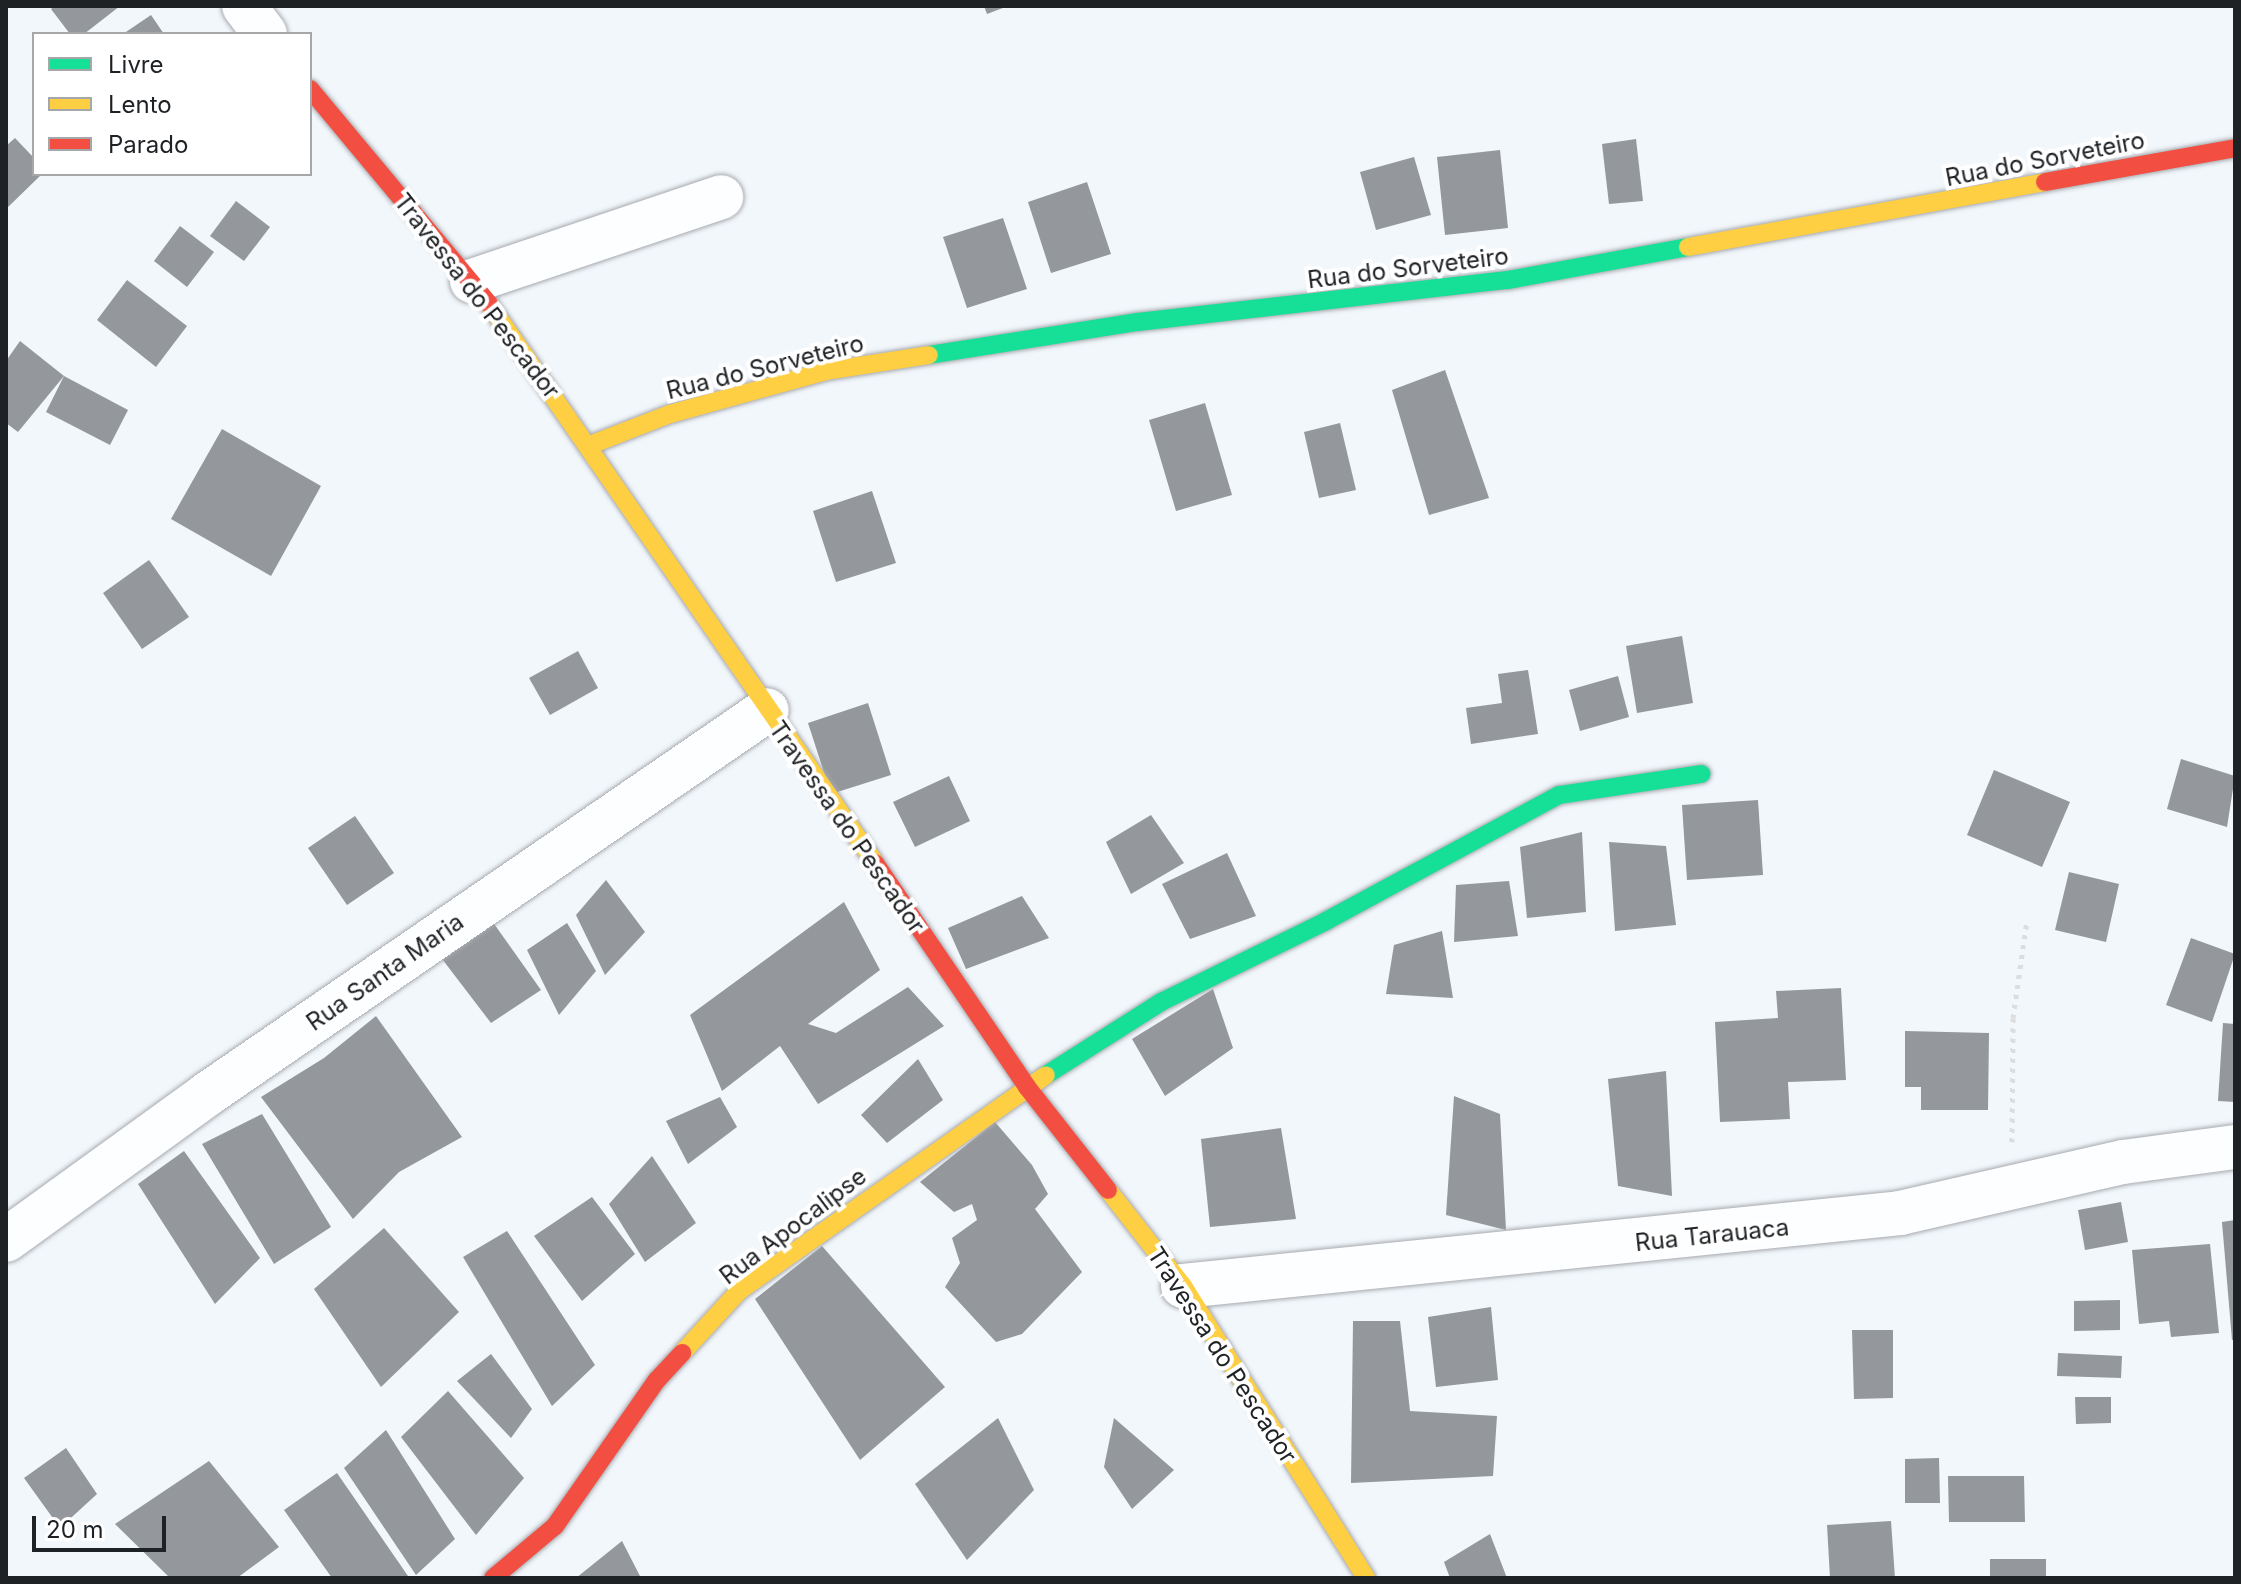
<!DOCTYPE html>
<html>
<head>
<meta charset="utf-8">
<style>
  body { margin:0 }
  #map { position:relative; width:2241px; height:1584px; overflow:hidden; background:#f2f7fc; font-family:Inter,sans-serif }
  div>[style] { position:absolute }
  .building>* { inset:0; background:#94979b }
  .path>* { height:5px; margin-top:-2.5px; transform-origin:0; background:repeating-linear-gradient(90deg,#dbddde 0 4px,transparent 0 10px) }
  .roads { filter:drop-shadow(0 0 2px #a7aaae) drop-shadow(0 0 2px #a7aaae) }
  .street>* { height:44px; margin:-22px; padding:0 22px; transform-origin:22px; border-radius:22px; background:#fdfeff }
  .fast>* { height:18px; margin:-9px; padding:0 9px; transform-origin:9px; border-radius:9px; background:#16e098 }
  .slow>* { height:18px; margin:-9px; padding:0 9px; transform-origin:9px; border-radius:9px; background:#ffcf43 }
  .jam>* { height:18px; margin:-9px; padding:0 9px; transform-origin:9px; border-radius:9px; background:#f24e42 }
  span { translate:-50% -50%; white-space:nowrap; text-align:center; line-height:1.15; -webkit-text-stroke:8px #fff; paint-order:stroke }
  .street-label { font-size:24px; color:#1f2225 }
  .frame { position:absolute; inset:0; border:8px solid #1f2225; pointer-events:none }
  .legend { position:absolute; left:32px; top:32px; width:280px; height:144px; box-sizing:border-box; background:#fff; border:2px solid #a5a7a8; margin:0; padding:10px 14px; list-style:none; font-size:24px; color:#1f2225 }
  .legend li { display:flex; align-items:center; gap:16px; height:40px }
  .legend b { width:40px; border:2px solid #a5a7a8 }
  .scale { position:absolute; left:32px; top:1516px; width:134px; height:36px; box-sizing:border-box; border:4px solid #1f2225; border-top:0; padding-left:10px; font-size:24px; line-height:28px; white-space:nowrap; color:#1f2225; -webkit-text-stroke:6px #fff; paint-order:stroke }
</style>
</head>
<body>
<div id="map">
  <div class="building">
    <i style="clip-path:polygon(55px 6px,120px 6px,84px 34px,70px 34px,51px 9px)"></i>
    <i style="clip-path:polygon(984px 6px,1008px 6px,987px 14px)"></i>
    <i style="clip-path:polygon(151px 15px,164px 34px,123px 34px)"></i>
    <i style="clip-path:polygon(15px 138px,34px 158px,34px 174px,42px 174px,6px 209px,6px 146px)"></i>
    <i style="clip-path:polygon(1636px 139px,1643px 201px,1609px 204px,1602px 144px)"></i>
    <i style="clip-path:polygon(1500px 150px,1508px 228px,1445px 235px,1437px 157px)"></i>
    <i style="clip-path:polygon(1414px 157px,1431px 215px,1376px 230px,1360px 172px)"></i>
    <i style="clip-path:polygon(1087px 182px,1111px 254px,1051px 273px,1028px 202px)"></i>
    <i style="clip-path:polygon(236px 201px,270px 227px,244px 261px,210px 236px)"></i>
    <i style="clip-path:polygon(1003px 218px,1027px 289px,967px 308px,943px 237px)"></i>
    <i style="clip-path:polygon(180px 226px,214px 252px,187px 287px,154px 261px)"></i>
    <i style="clip-path:polygon(127px 280px,187px 326px,156px 367px,97px 320px)"></i>
    <i style="clip-path:polygon(20px 341px,64px 376px,18px 432px,6px 423px,6px 361px)"></i>
    <i style="clip-path:polygon(1445px 370px,1489px 498px,1429px 515px,1392px 390px)"></i>
    <i style="clip-path:polygon(64px 376px,128px 410px,110px 445px,46px 412px)"></i>
    <i style="clip-path:polygon(1205px 403px,1232px 495px,1176px 511px,1149px 420px)"></i>
    <i style="clip-path:polygon(1340px 423px,1356px 490px,1319px 498px,1304px 432px)"></i>
    <i style="clip-path:polygon(222px 429px,321px 486px,271px 576px,171px 519px)"></i>
    <i style="clip-path:polygon(872px 491px,896px 563px,836px 582px,813px 511px)"></i>
    <i style="clip-path:polygon(149px 560px,189px 617px,142px 649px,103px 593px)"></i>
    <i style="clip-path:polygon(1682px 636px,1693px 703px,1637px 713px,1626px 646px)"></i>
    <i style="clip-path:polygon(578px 651px,598px 688px,550px 715px,529px 678px)"></i>
    <i style="clip-path:polygon(1528px 670px,1538px 734px,1471px 744px,1466px 708px,1502px 703px,1498px 674px)"></i>
    <i style="clip-path:polygon(1618px 676px,1629px 717px,1580px 731px,1569px 690px)"></i>
    <i style="clip-path:polygon(868px 703px,891px 775px,831px 794px,808px 723px)"></i>
    <i style="clip-path:polygon(2181px 759px,2235px 776px,2227px 827px,2167px 809px)"></i>
    <i style="clip-path:polygon(1994px 770px,2070px 802px,2042px 867px,1967px 835px)"></i>
    <i style="clip-path:polygon(949px 776px,970px 821px,915px 847px,893px 802px)"></i>
    <i style="clip-path:polygon(1758px 800px,1763px 875px,1687px 880px,1682px 805px)"></i>
    <i style="clip-path:polygon(1151px 815px,1184px 863px,1131px 894px,1106px 842px)"></i>
    <i style="clip-path:polygon(355px 816px,394px 873px,347px 905px,308px 848px)"></i>
    <i style="clip-path:polygon(1582px 832px,1586px 912px,1527px 918px,1520px 847px)"></i>
    <i style="clip-path:polygon(1609px 842px,1666px 846px,1676px 925px,1615px 931px)"></i>
    <i style="clip-path:polygon(1227px 853px,1256px 916px,1190px 939px,1162px 884px)"></i>
    <i style="clip-path:polygon(2069px 872px,2119px 884px,2106px 942px,2055px 930px)"></i>
    <i style="clip-path:polygon(606px 880px,645px 932px,605px 975px,576px 915px)"></i>
    <i style="clip-path:polygon(1509px 881px,1518px 936px,1454px 942px,1456px 885px)"></i>
    <i style="clip-path:polygon(1022px 896px,1049px 938px,966px 969px,948px 928px)"></i>
    <i style="clip-path:polygon(844px 902px,880px 970px,808px 1024px,836px 1033px,908px 987px,944px 1026px,818px 1104px,780px 1046px,722px 1091px,690px 1015px)"></i>
    <i style="clip-path:polygon(492px 921px,541px 990px,491px 1023px,436px 951px)"></i>
    <i style="clip-path:polygon(567px 923px,596px 971px,559px 1015px,527px 950px)"></i>
    <i style="clip-path:polygon(1442px 931px,1453px 998px,1386px 994px,1394px 945px)"></i>
    <i style="clip-path:polygon(2191px 938px,2235px 954px,2212px 1022px,2166px 1005px)"></i>
    <i style="clip-path:polygon(1841px 988px,1846px 1080px,1788px 1082px,1790px 1119px,1720px 1122px,1715px 1022px,1778px 1018px,1776px 991px)"></i>
    <i style="clip-path:polygon(1213px 989px,1233px 1048px,1165px 1096px,1132px 1039px)"></i>
    <i style="clip-path:polygon(376px 1016px,462px 1137px,399px 1172px,353px 1219px,261px 1097px,324px 1058px)"></i>
    <i style="clip-path:polygon(2223px 1023px,2235px 1024px,2235px 1102px,2218px 1101px)"></i>
    <i style="clip-path:polygon(1905px 1031px,1989px 1033px,1988px 1110px,1921px 1110px,1921px 1087px,1905px 1087px)"></i>
    <i style="clip-path:polygon(918px 1059px,943px 1100px,887px 1143px,861px 1115px)"></i>
    <i style="clip-path:polygon(1666px 1071px,1672px 1196px,1618px 1186px,1608px 1079px)"></i>
    <i style="clip-path:polygon(1454px 1096px,1500px 1114px,1506px 1230px,1446px 1215px)"></i>
    <i style="clip-path:polygon(720px 1097px,737px 1127px,688px 1164px,666px 1121px)"></i>
    <i style="clip-path:polygon(262px 1114px,331px 1227px,274px 1264px,202px 1144px)"></i>
    <i style="clip-path:polygon(995px 1122px,1032px 1165px,1048px 1194px,1035px 1209px,1082px 1272px,1022px 1334px,996px 1342px,945px 1287px,960px 1263px,952px 1238px,977px 1220px,972px 1204px,954px 1212px,920px 1182px)"></i>
    <i style="clip-path:polygon(1281px 1128px,1296px 1219px,1210px 1227px,1201px 1139px)"></i>
    <i style="clip-path:polygon(184px 1151px,260px 1258px,215px 1304px,138px 1184px)"></i>
    <i style="clip-path:polygon(652px 1156px,696px 1223px,645px 1262px,609px 1204px)"></i>
    <i style="clip-path:polygon(592px 1197px,635px 1254px,582px 1301px,534px 1236px)"></i>
    <i style="clip-path:polygon(2121px 1202px,2128px 1242px,2085px 1250px,2078px 1210px)"></i>
    <i style="clip-path:polygon(2235px 1220px,2235px 1339px,2232px 1340px,2222px 1222px)"></i>
    <i style="clip-path:polygon(384px 1228px,459px 1312px,381px 1387px,314px 1289px)"></i>
    <i style="clip-path:polygon(507px 1231px,595px 1365px,552px 1406px,463px 1257px)"></i>
    <i style="clip-path:polygon(2210px 1244px,2219px 1333px,2171px 1337px,2169px 1321px,2139px 1324px,2132px 1250px)"></i>
    <i style="clip-path:polygon(822px 1246px,945px 1387px,860px 1460px,755px 1299px)"></i>
    <i style="clip-path:polygon(2120px 1300px,2120px 1330px,2074px 1331px,2074px 1301px)"></i>
    <i style="clip-path:polygon(1491px 1307px,1498px 1380px,1436px 1387px,1428px 1317px)"></i>
    <i style="clip-path:polygon(1353px 1321px,1400px 1321px,1410px 1411px,1497px 1416px,1493px 1476px,1351px 1483px)"></i>
    <i style="clip-path:polygon(1852px 1330px,1893px 1330px,1893px 1398px,1854px 1399px)"></i>
    <i style="clip-path:polygon(2058px 1353px,2122px 1356px,2121px 1378px,2057px 1376px)"></i>
    <i style="clip-path:polygon(491px 1354px,532px 1409px,511px 1438px,457px 1381px)"></i>
    <i style="clip-path:polygon(448px 1391px,524px 1478px,476px 1535px,401px 1437px)"></i>
    <i style="clip-path:polygon(2075px 1397px,2111px 1397px,2111px 1423px,2076px 1424px)"></i>
    <i style="clip-path:polygon(998px 1418px,1034px 1490px,967px 1560px,915px 1484px)"></i>
    <i style="clip-path:polygon(1114px 1418px,1174px 1470px,1132px 1509px,1104px 1467px)"></i>
    <i style="clip-path:polygon(386px 1430px,455px 1539px,416px 1575px,344px 1468px)"></i>
    <i style="clip-path:polygon(66px 1448px,97px 1494px,60px 1528px,24px 1478px)"></i>
    <i style="clip-path:polygon(1939px 1458px,1940px 1503px,1905px 1503px,1905px 1459px)"></i>
    <i style="clip-path:polygon(209px 1461px,279px 1547px,237px 1578px,170px 1578px,115px 1524px)"></i>
    <i style="clip-path:polygon(337px 1473px,408px 1576px,406px 1578px,332px 1578px,284px 1510px)"></i>
    <i style="clip-path:polygon(1948px 1476px,2024px 1476px,2025px 1522px,1949px 1522px)"></i>
    <i style="clip-path:polygon(1891px 1521px,1895px 1578px,1830px 1578px,1827px 1525px)"></i>
    <i style="clip-path:polygon(1490px 1534px,1507px 1578px,1450px 1578px,1444px 1562px)"></i>
    <i style="clip-path:polygon(622px 1541px,641px 1578px,576px 1578px)"></i>
    <i style="clip-path:polygon(1990px 1559px,2046px 1559px,2046px 1578px,1990px 1578px)"></i>
  </div>
  <div class="path">
    <i style="left:2012px;top:1142px;width:124px;rotate:-89.5deg"></i>
    <i style="left:2013px;top:1018px;width:99px;rotate:-81.9deg"></i>
  </div>
  <div class="roads">
    <div class="street">
      <i style="left:244px;top:6px;width:35px;rotate:53deg"></i>
      <i style="left:472px;top:281px;width:263px;rotate:-18.6deg"></i>
      <i style="left:6px;top:1240px;width:247px;rotate:-35.9deg"></i>
      <i style="left:206px;top:1095px;width:680px;rotate:-34.46deg"></i>
      <i style="left:1183px;top:1286px;width:721px;rotate:-5.81deg"></i>
      <i style="left:1900px;top:1213px;width:229px;rotate:-12.9deg"></i>
      <i style="left:2123px;top:1162px;width:113px;rotate:-7.6deg"></i>
    </div>
    <div class="fast">
      <i style="left:929px;top:355px;width:212px;rotate:-9deg"></i>
      <i style="left:1138px;top:322px;width:372px;rotate:-6.5deg"></i>
      <i style="left:1508px;top:280px;width:183px;rotate:-10.4deg"></i>
      <i style="left:1046px;top:1075px;width:136px;rotate:-32.4deg"></i>
      <i style="left:1161px;top:1002px;width:184px;rotate:-26.1deg"></i>
      <i style="left:1326px;top:921px;width:265px;rotate:-28.4deg"></i>
      <i style="left:1559px;top:795px;width:144px;rotate:-8.4deg"></i>
    </div>
    <div class="slow">
      <i style="left:1688px;top:247px;width:363px;rotate:-10.3deg"></i>
      <i style="left:489px;top:304px;width:679px;rotate:55.37deg"></i>
      <i style="left:590px;top:445px;width:86px;rotate:-21.2deg"></i>
      <i style="left:670px;top:414px;width:162px;rotate:-15.4deg"></i>
      <i style="left:826px;top:371px;width:104px;rotate:-8.8deg"></i>
      <i style="left:1108px;top:1190px;width:122px;rotate:52deg"></i>
      <i style="left:1183px;top:1286px;width:345px;rotate:57.9deg"></i>
      <i style="left:682px;top:1353px;width:84px;rotate:-47.4deg"></i>
      <i style="left:739px;top:1291px;width:375px;rotate:-35.1deg"></i>
    </div>
    <div class="jam">
      <i style="left:310px;top:89px;width:280px;rotate:50.2deg"></i>
      <i style="left:2045px;top:182px;width:193px;rotate:-10.1deg"></i>
      <i style="left:875px;top:863px;width:271px;rotate:55.8deg"></i>
      <i style="left:1027px;top:1087px;width:131px;rotate:51.8deg"></i>
      <i style="left:493px;top:1578px;width:81px;rotate:-40deg"></i>
      <i style="left:555px;top:1526px;width:178px;rotate:-55.1deg"></i>
      <i style="left:657px;top:1380px;width:37px;rotate:-47deg"></i>
    </div>
  </div>
  <div class="street-label">
    <span style="left:2045px;top:159px;rotate:-11deg">Rua do Sorveteiro</span>
    <span style="left:1408px;top:268px;rotate:-7deg">Rua do Sorveteiro</span>
    <span style="left:477px;top:296px;rotate:52deg">Travessa do Pescador</span>
    <span style="left:765px;top:367px;rotate:-14deg">Rua do Sorveteiro</span>
    <span style="left:847px;top:827px;rotate:55deg">Travessa do Pescador</span>
    <span style="left:385px;top:972px;rotate:-35deg">Rua Santa Maria</span>
    <span style="left:793px;top:1226px;rotate:-37deg">Rua Apocalipse</span>
    <span style="left:1712px;top:1235px;rotate:-6deg">Rua Tarauaca</span>
    <span style="left:1222px;top:1355px;rotate:57deg">Travessa do Pescador</span>
  </div>
  <div class="frame"></div>
  <ul class="legend">
  <li><b style="height:10px;background:#16e098"></b>Livre</li>
  <li><b style="height:10px;background:#ffcf43"></b>Lento</li>
  <li><b style="height:10px;background:#f24e42"></b>Parado</li>
  </ul>
  <div class="scale">20 m</div>
</div>
</body>
</html>
